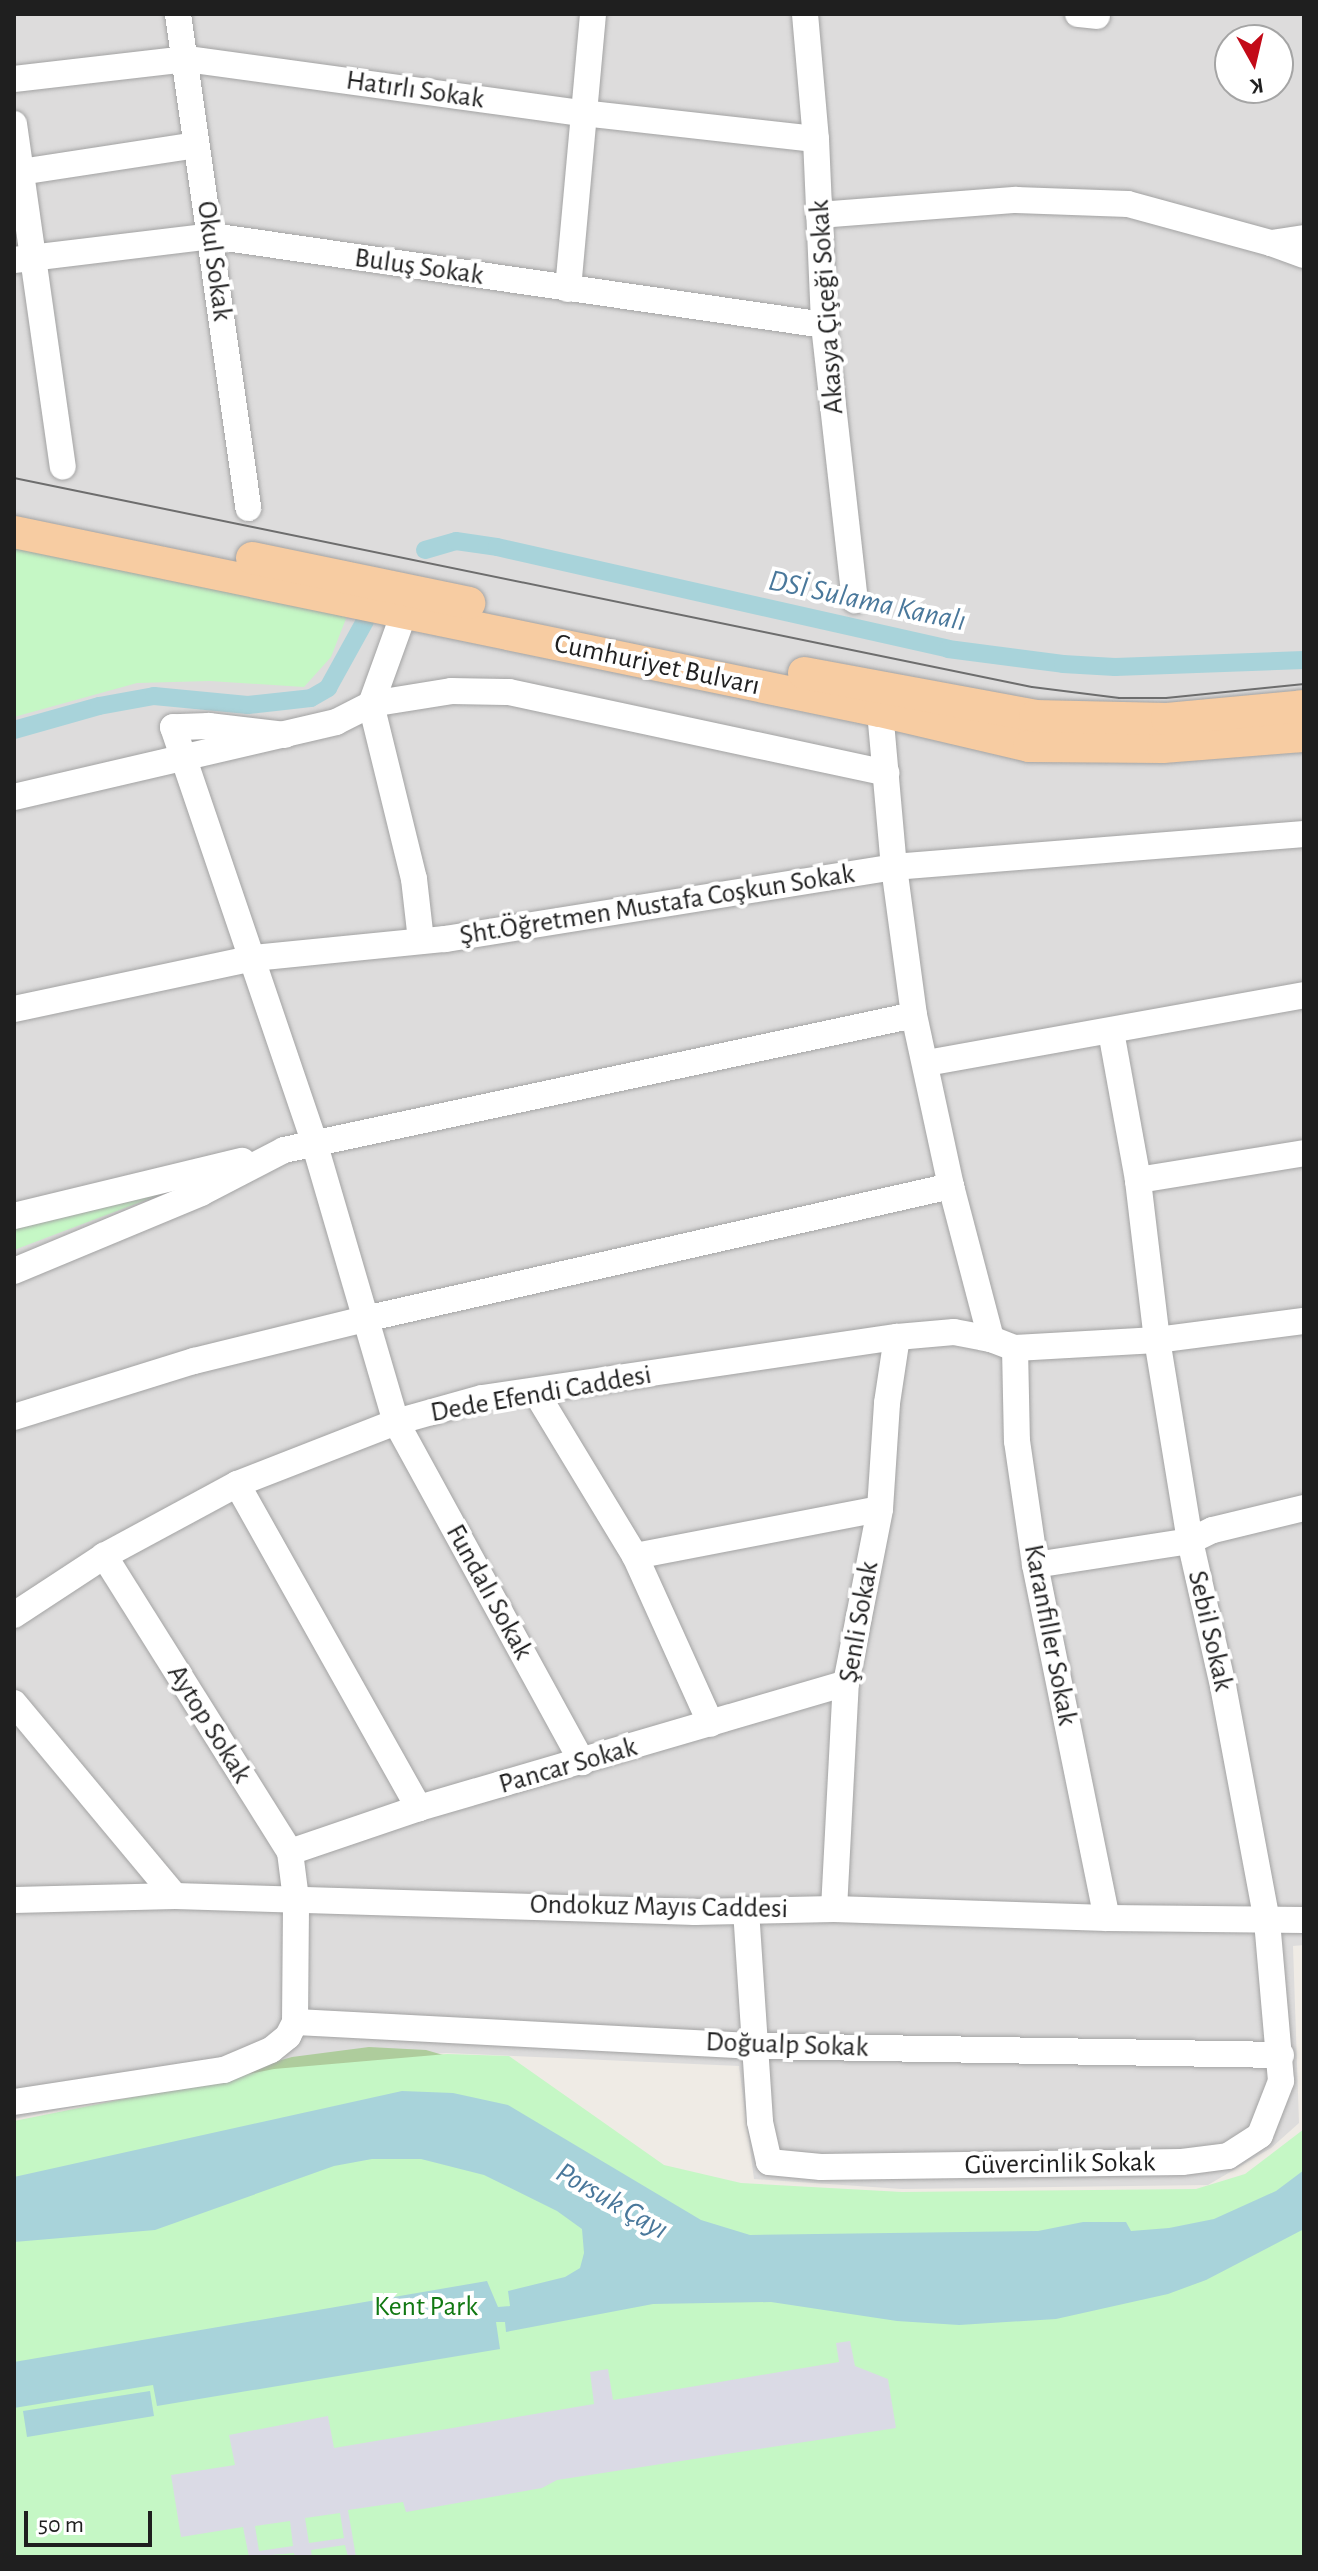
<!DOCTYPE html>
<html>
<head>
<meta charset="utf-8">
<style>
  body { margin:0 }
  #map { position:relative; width:1318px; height:2571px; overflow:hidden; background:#efebe5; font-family:"Alegreya Sans",sans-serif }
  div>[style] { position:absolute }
  .residential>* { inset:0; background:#dddcdc }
  .forest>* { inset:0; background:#aecc9c }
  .park>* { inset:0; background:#c5f7c5 }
  .plaza>* { inset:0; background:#dadae5 }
  .water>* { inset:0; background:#a8d3da }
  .canal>* { height:18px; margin:-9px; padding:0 9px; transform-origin:9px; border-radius:9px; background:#a8d3da }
  .roads { filter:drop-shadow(0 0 2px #a3a3a3) drop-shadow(0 0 2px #a3a3a3) }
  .minor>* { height:26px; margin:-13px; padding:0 13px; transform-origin:13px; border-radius:13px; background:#fff }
  .major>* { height:32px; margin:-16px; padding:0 16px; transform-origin:16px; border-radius:16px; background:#f7cca2 }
  .tram>* { height:2px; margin:-1px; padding:0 1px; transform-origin:1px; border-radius:1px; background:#6d6d6d }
  span { translate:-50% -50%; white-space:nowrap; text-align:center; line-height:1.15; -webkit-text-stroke:8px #fff; paint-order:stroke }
  .street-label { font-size:28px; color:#1f1f1f }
  .park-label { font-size:28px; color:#117812 }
  .water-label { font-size:30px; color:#4a789b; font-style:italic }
  .frame { position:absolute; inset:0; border:16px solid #1f1f1f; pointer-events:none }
  .north { position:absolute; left:1214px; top:24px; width:80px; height:80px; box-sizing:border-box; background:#fff; border:2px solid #a5a5a5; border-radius:50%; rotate:172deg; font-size:22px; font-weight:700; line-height:32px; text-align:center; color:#1f1f1f }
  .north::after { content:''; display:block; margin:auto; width:28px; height:36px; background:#c30a18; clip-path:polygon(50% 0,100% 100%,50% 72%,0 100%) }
  .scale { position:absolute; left:24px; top:2511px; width:128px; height:36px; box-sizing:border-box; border:4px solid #1f1f1f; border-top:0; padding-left:10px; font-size:24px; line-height:28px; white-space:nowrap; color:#1f1f1f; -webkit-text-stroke:6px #fff; paint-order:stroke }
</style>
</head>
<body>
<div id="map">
  <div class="residential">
    <i style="clip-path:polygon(evenodd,14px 14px,1304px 14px,1304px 1945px,1293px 1946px,1299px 2123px,1271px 2148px,1208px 2185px,902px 2189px,754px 2179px,739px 2066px,446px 2053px,274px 2067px,14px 2119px,14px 14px,1230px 40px,1278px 40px,1278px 88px,1230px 88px,1230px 40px)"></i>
  </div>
  <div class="forest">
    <i style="clip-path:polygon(369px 2047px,426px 2050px,457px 2059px,277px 2094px,235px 2073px,292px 2057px)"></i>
  </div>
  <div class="park">
    <i style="clip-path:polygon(14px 547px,347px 616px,331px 657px,304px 687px,210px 681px,137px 683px,14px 717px)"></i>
    <i style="clip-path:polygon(196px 1181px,14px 1250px,14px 1220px)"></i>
    <i style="clip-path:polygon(447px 2054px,509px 2056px,664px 2165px,741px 2183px,902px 2192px,1196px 2189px,1245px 2174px,1304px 2129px,1304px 2557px,14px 2557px,14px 2121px,274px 2069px)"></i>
  </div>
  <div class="plaza">
    <i style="clip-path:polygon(evenodd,850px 2341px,855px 2366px,888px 2379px,896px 2428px,557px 2480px,542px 2488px,406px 2512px,403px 2502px,348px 2510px,356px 2557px,348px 2557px,345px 2545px,311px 2550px,312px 2557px,295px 2557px,294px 2553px,249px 2557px,243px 2527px,181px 2537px,171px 2475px,235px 2465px,229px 2435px,328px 2416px,334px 2448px,594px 2404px,590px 2372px,608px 2369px,613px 2400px,839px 2362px,836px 2343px,850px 2341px,340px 2513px,344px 2538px,309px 2543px,305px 2518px,340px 2513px,850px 2341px,290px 2521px,293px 2546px,259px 2551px,255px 2526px,290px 2521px)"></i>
  </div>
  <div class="water">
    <i style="clip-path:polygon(402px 2091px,453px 2093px,508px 2105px,701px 2220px,750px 2235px,1038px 2231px,1083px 2222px,1126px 2222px,1131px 2231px,1169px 2228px,1214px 2219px,1276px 2191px,1304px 2170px,1304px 2229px,1206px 2280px,1168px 2294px,1056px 2319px,959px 2325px,897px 2321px,771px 2302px,653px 2304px,506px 2332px,505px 2322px,496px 2322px,500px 2349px,157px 2406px,153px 2385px,14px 2408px,14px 2362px,487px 2281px,498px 2307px,510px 2306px,508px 2291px,565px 2277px,580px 2268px,584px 2253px,582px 2229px,557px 2211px,484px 2175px,421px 2159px,372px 2159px,334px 2166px,155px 2230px,14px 2242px,14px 2177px)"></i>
    <i style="clip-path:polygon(150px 2391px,154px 2416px,27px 2437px,23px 2411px)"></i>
  </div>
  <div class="canal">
    <i style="left:425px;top:550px;width:32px;rotate:-16deg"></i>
    <i style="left:456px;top:541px;width:41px;rotate:8.3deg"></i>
    <i style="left:497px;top:547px;width:462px;rotate:12.7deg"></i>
    <i style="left:948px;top:649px;width:116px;rotate:7.4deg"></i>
    <i style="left:1063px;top:664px;width:52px;rotate:3.3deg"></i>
    <i style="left:1115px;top:667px;width:189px;rotate:-2.1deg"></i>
    <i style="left:14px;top:730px;width:88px;rotate:-15.8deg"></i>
    <i style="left:99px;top:706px;width:56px;rotate:-10.3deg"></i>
    <i style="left:154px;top:696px;width:94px;rotate:5.5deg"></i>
    <i style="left:248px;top:705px;width:63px;rotate:-6.3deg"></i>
    <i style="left:311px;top:698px;width:20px;rotate:-30deg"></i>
    <i style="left:328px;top:688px;width:77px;rotate:-61.1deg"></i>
  </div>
  <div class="roads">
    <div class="minor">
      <i style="left:178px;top:14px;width:499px;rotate:81.9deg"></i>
      <i style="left:805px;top:14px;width:125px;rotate:85deg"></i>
      <i style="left:816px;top:139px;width:186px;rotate:87.5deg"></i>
      <i style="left:824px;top:325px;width:277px;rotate:83.6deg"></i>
      <i style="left:1078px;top:14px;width:19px;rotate:6deg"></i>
      <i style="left:14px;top:79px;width:174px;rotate:-6.6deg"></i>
      <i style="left:187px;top:59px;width:400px;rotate:7.8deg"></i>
      <i style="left:583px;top:113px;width:234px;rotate:6.4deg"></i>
      <i style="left:14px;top:124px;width:346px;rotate:81.9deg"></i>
      <i style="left:14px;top:173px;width:184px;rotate:-8.7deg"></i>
      <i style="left:819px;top:215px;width:198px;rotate:-4.4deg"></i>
      <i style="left:1016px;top:200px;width:112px;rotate:2deg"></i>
      <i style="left:1128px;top:204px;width:148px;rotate:15.3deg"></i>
      <i style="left:1304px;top:238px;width:33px;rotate:171deg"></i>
      <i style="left:1271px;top:243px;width:35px;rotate:20deg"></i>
      <i style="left:14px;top:260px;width:199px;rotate:-6.9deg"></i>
      <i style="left:212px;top:236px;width:618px;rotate:8.27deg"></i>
      <i style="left:568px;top:289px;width:276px;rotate:-84.8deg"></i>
      <i style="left:404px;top:613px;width:97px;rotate:109.9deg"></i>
      <i style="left:371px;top:704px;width:180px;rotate:76.2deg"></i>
      <i style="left:414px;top:879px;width:61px;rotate:83.5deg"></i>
      <i style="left:880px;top:711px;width:157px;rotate:84.9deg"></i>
      <i style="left:894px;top:867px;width:149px;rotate:82.3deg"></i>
      <i style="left:914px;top:1015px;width:175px;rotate:77.8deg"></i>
      <i style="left:951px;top:1186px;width:158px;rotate:75.3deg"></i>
      <i style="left:285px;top:735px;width:77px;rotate:-173.2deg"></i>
      <i style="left:209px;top:726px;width:36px;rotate:178deg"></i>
      <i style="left:173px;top:727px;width:438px;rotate:71.2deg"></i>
      <i style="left:314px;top:1142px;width:292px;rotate:73.7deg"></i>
      <i style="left:396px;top:1422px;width:388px;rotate:61.3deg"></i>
      <i style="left:14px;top:797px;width:331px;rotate:-13.1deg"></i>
      <i style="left:336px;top:722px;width:39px;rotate:-27deg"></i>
      <i style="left:371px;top:704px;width:81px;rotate:-9.2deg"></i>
      <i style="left:451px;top:691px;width:58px;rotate:1deg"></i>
      <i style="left:509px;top:692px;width:386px;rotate:12.1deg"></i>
      <i style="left:14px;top:1009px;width:245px;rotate:-12deg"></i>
      <i style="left:254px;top:958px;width:192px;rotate:-5.7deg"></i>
      <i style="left:445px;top:939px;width:455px;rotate:-9.1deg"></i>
      <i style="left:894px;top:867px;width:411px;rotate:-4.6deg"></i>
      <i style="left:927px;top:1063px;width:383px;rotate:-10.2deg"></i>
      <i style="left:1138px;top:1180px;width:168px;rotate:-9.2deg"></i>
      <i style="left:14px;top:1216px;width:235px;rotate:-13.6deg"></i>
      <i style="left:14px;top:1271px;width:203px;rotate:-22.6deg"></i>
      <i style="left:201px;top:1193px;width:93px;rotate:-27.4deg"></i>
      <i style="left:284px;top:1150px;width:644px;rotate:-12.09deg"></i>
      <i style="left:1015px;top:1348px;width:93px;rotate:88.8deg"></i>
      <i style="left:1017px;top:1441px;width:125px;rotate:81.7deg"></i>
      <i style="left:1035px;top:1565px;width:360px;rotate:78.5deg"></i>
      <i style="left:535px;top:1391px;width:193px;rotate:58.8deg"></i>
      <i style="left:635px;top:1556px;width:184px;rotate:65.7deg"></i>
      <i style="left:14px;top:1417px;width:189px;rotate:-17.3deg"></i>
      <i style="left:194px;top:1361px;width:176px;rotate:-13.8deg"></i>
      <i style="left:365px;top:1319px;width:601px;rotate:-12.79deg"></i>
      <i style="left:237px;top:1484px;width:372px;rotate:60.7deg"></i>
      <i style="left:635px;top:1556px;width:249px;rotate:-10.9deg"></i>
      <i style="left:1035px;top:1565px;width:157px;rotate:-8.8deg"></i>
      <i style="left:1190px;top:1541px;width:25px;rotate:-26deg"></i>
      <i style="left:1213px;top:1530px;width:94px;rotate:-13.6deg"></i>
      <i style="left:14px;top:1615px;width:108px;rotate:-33.2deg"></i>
      <i style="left:104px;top:1556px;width:151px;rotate:-28.4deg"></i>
      <i style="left:237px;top:1484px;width:171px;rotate:-21.3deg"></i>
      <i style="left:396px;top:1422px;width:89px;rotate:-15.6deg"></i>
      <i style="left:482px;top:1398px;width:419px;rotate:-8.4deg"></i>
      <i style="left:897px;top:1337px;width:57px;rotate:-5deg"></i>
      <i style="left:954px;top:1332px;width:38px;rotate:11deg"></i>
      <i style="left:991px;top:1339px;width:26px;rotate:21deg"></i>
      <i style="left:1015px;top:1348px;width:142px;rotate:-3.2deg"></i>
      <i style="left:1157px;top:1340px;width:148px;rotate:-7.4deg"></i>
      <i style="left:14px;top:1703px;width:251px;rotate:50.2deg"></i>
      <i style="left:290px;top:1852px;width:136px;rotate:-18.8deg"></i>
      <i style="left:419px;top:1808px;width:445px;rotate:-16.3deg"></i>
      <i style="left:14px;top:1900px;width:161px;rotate:-1.4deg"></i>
      <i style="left:175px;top:1896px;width:520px;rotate:1.76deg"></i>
      <i style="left:695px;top:1912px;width:139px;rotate:-1.2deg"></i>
      <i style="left:834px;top:1909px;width:273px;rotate:1.9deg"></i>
      <i style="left:1107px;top:1918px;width:197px;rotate:0.6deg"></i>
      <i style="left:834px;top:1909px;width:226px;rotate:-87deg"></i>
      <i style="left:846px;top:1683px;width:177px;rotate:-78.9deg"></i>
      <i style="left:880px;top:1509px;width:106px;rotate:-86.2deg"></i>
      <i style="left:887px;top:1403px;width:67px;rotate:-81.4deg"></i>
      <i style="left:746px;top:1910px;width:212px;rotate:86.2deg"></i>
      <i style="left:760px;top:2122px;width:41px;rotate:77.3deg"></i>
      <i style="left:769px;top:2162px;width:52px;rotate:5.5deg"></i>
      <i style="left:821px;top:2167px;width:361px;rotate:-0.8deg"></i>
      <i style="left:1182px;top:2162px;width:46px;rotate:-7.4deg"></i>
      <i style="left:1228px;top:2156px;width:38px;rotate:-33deg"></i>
      <i style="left:1260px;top:2135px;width:58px;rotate:-68.7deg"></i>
      <i style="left:1281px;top:2081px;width:161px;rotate:-95deg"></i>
      <i style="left:1267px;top:1921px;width:239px;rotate:-100.6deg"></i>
      <i style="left:1223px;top:1686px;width:149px;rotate:-102.8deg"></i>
      <i style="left:1190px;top:1541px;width:204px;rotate:-99.3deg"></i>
      <i style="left:1157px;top:1340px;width:161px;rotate:-96.8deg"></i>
      <i style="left:1138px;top:1180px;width:150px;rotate:-100.3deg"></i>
      <i style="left:295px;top:2022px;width:462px;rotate:3deg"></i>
      <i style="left:756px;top:2046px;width:525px;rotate:0.98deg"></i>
      <i style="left:14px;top:2102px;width:212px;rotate:-8.7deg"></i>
      <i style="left:224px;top:2070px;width:51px;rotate:-23.1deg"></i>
      <i style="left:271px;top:2050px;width:22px;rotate:-39deg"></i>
      <i style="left:288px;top:2036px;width:16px;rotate:-63deg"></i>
      <i style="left:295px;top:2022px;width:123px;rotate:-89.5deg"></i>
      <i style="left:296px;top:1899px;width:47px;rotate:-97.3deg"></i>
      <i style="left:290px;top:1852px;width:350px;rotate:-122.1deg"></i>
    </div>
    <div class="major">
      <i style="left:14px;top:532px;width:884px;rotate:11.68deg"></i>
      <i style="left:880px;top:711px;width:153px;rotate:13.2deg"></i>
      <i style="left:1029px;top:746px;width:134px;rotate:0.4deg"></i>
      <i style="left:1163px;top:747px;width:141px;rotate:-4.5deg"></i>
      <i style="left:252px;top:558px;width:222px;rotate:11.7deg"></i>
      <i style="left:804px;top:673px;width:235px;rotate:10.5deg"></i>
      <i style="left:1035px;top:716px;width:132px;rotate:1.3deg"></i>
      <i style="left:1167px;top:719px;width:138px;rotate:-5.4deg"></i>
    </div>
  </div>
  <div class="tram">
    <i style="left:14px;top:478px;width:1039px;rotate:11.6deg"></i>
    <i style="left:1032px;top:687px;width:88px;rotate:7.2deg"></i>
    <i style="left:1119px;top:698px;width:47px"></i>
    <i style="left:1166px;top:698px;width:139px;rotate:-5.8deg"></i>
  </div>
  <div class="street-label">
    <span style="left:415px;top:90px;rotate:8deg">Hatırlı Sokak</span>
    <span style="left:214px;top:261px;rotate:82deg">Okul Sokak</span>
    <span style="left:419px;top:267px;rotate:8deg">Buluş Sokak</span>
    <span style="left:827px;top:307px;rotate:-94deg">Akasya Çiçeği Sokak</span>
    <span style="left:657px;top:665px;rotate:12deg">Cumhuriyet Bulvarı</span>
    <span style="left:657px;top:905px;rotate:-9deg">Şht.Öğretmen Mustafa Coşkun Sokak</span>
    <span style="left:541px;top:1394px;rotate:-10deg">Dede Efendi Caddesi</span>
    <span style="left:489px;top:1592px;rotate:61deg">Fundalı Sokak</span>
    <span style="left:859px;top:1622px;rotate:-80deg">Şenli Sokak</span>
    <span style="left:1210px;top:1631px;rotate:77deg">Sebil Sokak</span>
    <span style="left:1050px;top:1635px;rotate:79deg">Karanfiller Sokak</span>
    <span style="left:209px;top:1724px;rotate:58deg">Aytop Sokak</span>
    <span style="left:568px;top:1766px;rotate:-16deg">Pancar Sokak</span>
    <span style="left:659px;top:1907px;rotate:1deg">Ondokuz Mayıs Caddesi</span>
    <span style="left:787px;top:2045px;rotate:2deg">Doğualp Sokak</span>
    <span style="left:1060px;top:2164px;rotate:-1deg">Güvercinlik Sokak</span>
  </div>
  <div class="park-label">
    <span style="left:426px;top:2307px">Kent Park</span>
  </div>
  <div class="water-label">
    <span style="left:867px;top:601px;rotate:12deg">DSİ Sulama Kanalı</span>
    <span style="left:612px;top:2201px;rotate:30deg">Porsuk Çayı</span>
  </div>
  <div class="frame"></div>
  <div class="north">K</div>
  <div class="scale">50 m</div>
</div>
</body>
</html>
